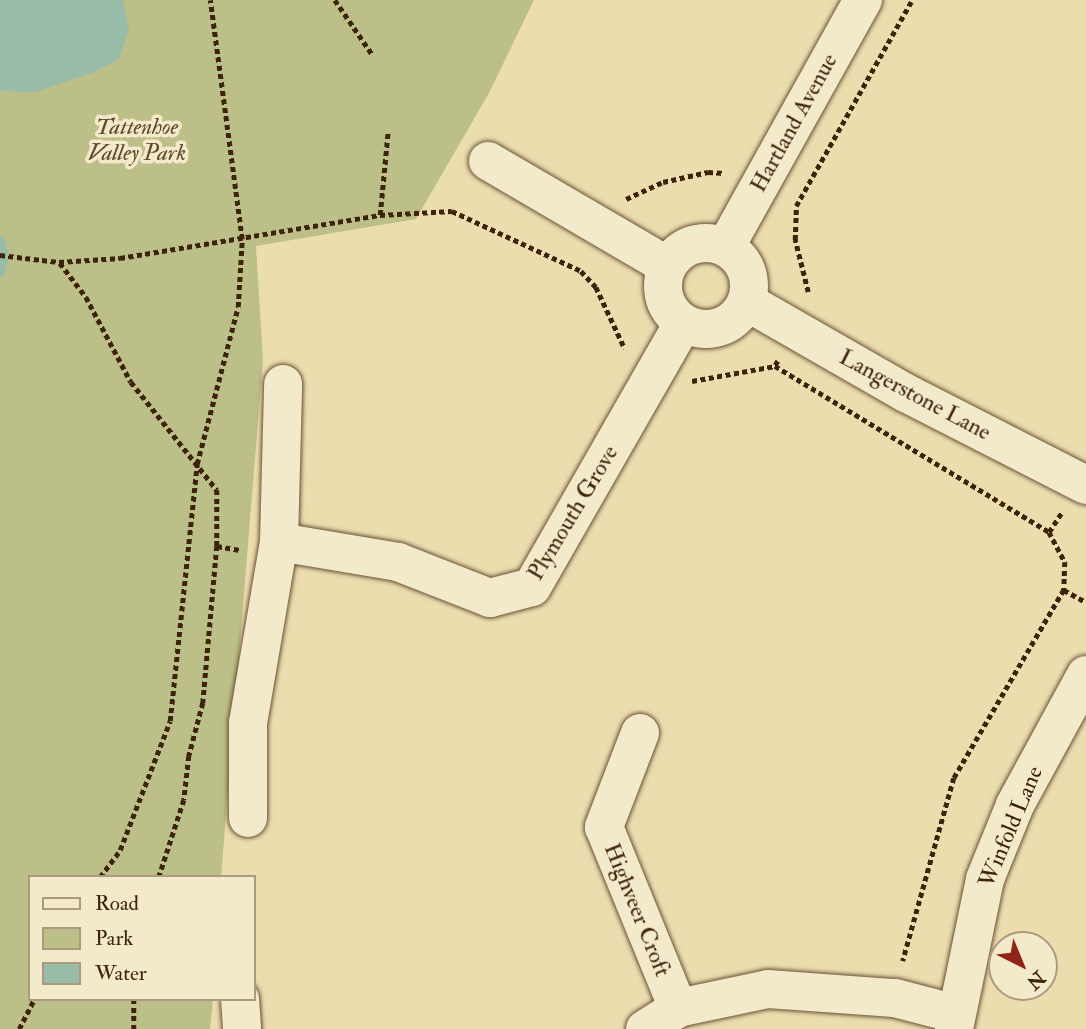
<!DOCTYPE html>
<html>
<head>
<meta charset="utf-8">
<style>
  body { margin:0 }
  #map { position:relative; width:1086px; height:1029px; overflow:hidden; background:#ecddaf; font-family:"IM FELL Double Pica",serif }
  div>[style] { position:absolute }
  .green>* { inset:0; background:#bcbf87 }
  .water>* { inset:0; background:#99bca8 }
  .stream>* { height:10px; margin:-5px; padding:0 5px; transform-origin:5px; border-radius:5px; background:#99bca8 }
  .path>* { height:4.5px; margin-top:-2.25px; transform-origin:0; background:repeating-linear-gradient(90deg,#3e230b 0 5px,transparent 0 8.5px) }
  .roads { filter:drop-shadow(0 0 2px #6a5234) drop-shadow(0 0 2px #6a5234) }
  .minor>* { height:38px; margin:-19px; padding:0 19px; transform-origin:19px; border-radius:19px; background:#f3e9cb }
  .minor>.ring { margin:-19px; padding:0; box-sizing:content-box; background:none; border:38px solid #f3e9cb; border-radius:50% }
  span { translate:-50% -50%; white-space:nowrap; text-align:center; line-height:1.15; -webkit-text-stroke:7px #f3e9cb; paint-order:stroke }
  .street-label { font-size:23px; color:#3e230b }
  .park-label { font-size:23px; color:#5e4a2a; font-style:italic }
  .legend { position:absolute; left:28px; top:875px; width:228px; height:126px; box-sizing:border-box; background:#f3e9cb; border:2px solid #ab9a7e; margin:0; padding:9px 12px; list-style:none; font-size:21px; color:#3e230b }
  .legend li { display:flex; align-items:center; gap:14px; height:35px }
  .legend b { width:35px; border:2px solid #ab9a7e }
  .north { position:absolute; left:988px; top:931px; width:70px; height:70px; box-sizing:border-box; background:#f3e9cb; border:2px solid #ab9a7e; border-radius:50%; rotate:137deg; font-size:19px; font-weight:700; line-height:28px; text-align:center; color:#3e230b }
  .north::after { content:''; display:block; margin:auto; width:24px; height:32px; background:#8f2418; clip-path:polygon(50% 0,100% 100%,50% 72%,0 100%) }
</style>
</head>
<body>
<div id="map">
  <div class="green">
    <i style="clip-path:polygon(0 0,534px 0,489px 93px,416px 219px,256px 246px,263px 360px,221px 877px,30px 877px,30px 999px,213px 999px,210px 1029px,0 1029px)"></i>
  </div>
  <div class="water">
    <i style="clip-path:polygon(0 0,123px 0,129px 30px,119px 59px,94px 72px,35px 92px,0 91px)"></i>
  </div>
  <div class="stream">
    <i style="left:0;top:241px;width:16px;rotate:75deg"></i>
    <i style="left:4px;top:256px;width:17px;rotate:103deg"></i>
  </div>
  <div class="path">
    <i style="left:335px;top:0;width:65px;rotate:55.6deg"></i>
    <i style="left:626px;top:199px;width:41px;rotate:-24.7deg"></i>
    <i style="left:663px;top:182px;width:46px;rotate:-12.5deg"></i>
    <i style="left:708px;top:172px;width:16px;rotate:4deg"></i>
    <i style="left:380px;top:215px;width:84px;rotate:-84.6deg"></i>
    <i style="left:0;top:255px;width:59px;rotate:6.8deg"></i>
    <i style="left:59px;top:262px;width:61px;rotate:-3.8deg"></i>
    <i style="left:120px;top:258px;width:264px;rotate:-9.4deg"></i>
    <i style="left:380px;top:215px;width:72px;rotate:-3.2deg"></i>
    <i style="left:452px;top:211px;width:142px;rotate:24.9deg"></i>
    <i style="left:581px;top:271px;width:22px;rotate:47deg"></i>
    <i style="left:596px;top:287px;width:68px;rotate:64.9deg"></i>
    <i style="left:60px;top:263px;width:43px;rotate:52.6deg"></i>
    <i style="left:86px;top:297px;width:96px;rotate:62.1deg"></i>
    <i style="left:131px;top:382px;width:138px;rotate:51.5deg"></i>
    <i style="left:217px;top:490px;width:56px;rotate:90deg"></i>
    <i style="left:217px;top:546px;width:158px;rotate:95.1deg"></i>
    <i style="left:203px;top:703px;width:55px;rotate:104.8deg"></i>
    <i style="left:189px;top:756px;width:44px;rotate:96.5deg"></i>
    <i style="left:184px;top:800px;width:81px;rotate:108deg"></i>
    <i style="left:808px;top:292px;width:54px;rotate:-104deg"></i>
    <i style="left:795px;top:240px;width:34px;rotate:-88deg"></i>
    <i style="left:796px;top:206px;width:236px;rotate:-60.6deg"></i>
    <i style="left:778px;top:361px;width:6px;rotate:121deg"></i>
    <i style="left:775px;top:366px;width:320px;rotate:31.2deg"></i>
    <i style="left:1049px;top:532px;width:34px;rotate:62deg"></i>
    <i style="left:1065px;top:562px;width:28px;rotate:92deg"></i>
    <i style="left:1064px;top:590px;width:218px;rotate:120.3deg"></i>
    <i style="left:954px;top:778px;width:190px;rotate:105.6deg"></i>
    <i style="left:692px;top:381px;width:84px;rotate:-10.2deg"></i>
    <i style="left:1049px;top:532px;width:24px;rotate:-57deg"></i>
    <i style="left:217px;top:546px;width:23px;rotate:10deg"></i>
    <i style="left:1064px;top:590px;width:25px;rotate:29deg"></i>
    <i style="left:100px;top:877px;width:34px;rotate:-53deg"></i>
    <i style="left:120px;top:850px;width:138px;rotate:-68.8deg"></i>
    <i style="left:170px;top:721px;width:258px;rotate:-84deg"></i>
    <i style="left:197px;top:464px;width:162px;rotate:-75.4deg"></i>
    <i style="left:238px;top:307px;width:68px;rotate:-86.6deg"></i>
    <i style="left:242px;top:239px;width:241px;rotate:-97.6deg"></i>
    <i style="left:134px;top:999px;width:30px;rotate:90deg"></i>
    <i style="left:19px;top:1029px;width:34px;rotate:-63deg"></i>
  </div>
  <div class="roads">
    <div class="minor">
      <i style="left:488px;top:161px;width:208px;rotate:30.3deg"></i>
      <i class="ring" style="left:663px;top:243px;width:48px;height:48px"></i>
      <i style="left:726px;top:246px;width:282px;rotate:-60.9deg"></i>
      <i style="left:747px;top:302px;width:183px;rotate:29.8deg"></i>
      <i style="left:906px;top:393px;width:202px;rotate:27.1deg"></i>
      <i style="left:279px;top:542px;width:121px;rotate:9.5deg"></i>
      <i style="left:398px;top:562px;width:99px;rotate:21.4deg"></i>
      <i style="left:490px;top:598px;width:43px;rotate:-14.7deg"></i>
      <i style="left:532px;top:587px;width:304px;rotate:-60.2deg"></i>
      <i style="left:640px;top:733px;width:101px;rotate:111deg"></i>
      <i style="left:604px;top:827px;width:196px;rotate:67.8deg"></i>
      <i style="left:248px;top:818px;width:95px;rotate:-90deg"></i>
      <i style="left:248px;top:723px;width:184px;rotate:-80.3deg"></i>
      <i style="left:279px;top:542px;width:158px;rotate:-88.5deg"></i>
      <i style="left:240px;top:999px;width:30px;rotate:86deg"></i>
      <i style="left:645px;top:1029px;width:39px;rotate:-32deg"></i>
      <i style="left:678px;top:1008px;width:92px;rotate:-11.9deg"></i>
      <i style="left:768px;top:989px;width:127px;rotate:4.1deg"></i>
      <i style="left:895px;top:998px;width:63px;rotate:14.7deg"></i>
      <i style="left:954px;top:1029px;width:153px;rotate:-78.3deg"></i>
      <i style="left:985px;top:879px;width:80px;rotate:-67.9deg"></i>
      <i style="left:1015px;top:805px;width:148px;rotate:-61.4deg"></i>
    </div>
  </div>
  <div class="street-label">
    <span style="left:794px;top:123px;rotate:-61deg">Hartland Avenue</span>
    <span style="left:915px;top:395px;rotate:28deg">Langerstone Lane</span>
    <span style="left:573px;top:513px;rotate:-59deg">Plymouth Grove</span>
    <span style="left:1011px;top:827px;rotate:-67deg">Winfold Lane</span>
    <span style="left:637px;top:910px;rotate:68deg">Highveer Croft</span>
  </div>
  <div class="park-label">
    <span style="left:137px;top:140px">Tattenhoe<br>Valley Park</span>
  </div>
  <ul class="legend">
  <li><b style="height:9px;background:#f3e9cb"></b>Road</li>
  <li><b style="height:19px;background:#bcbf87"></b>Park</li>
  <li><b style="height:19px;background:#99bca8"></b>Water</li>
  </ul>
  <div class="north">N</div>
</div>
</body>
</html>
